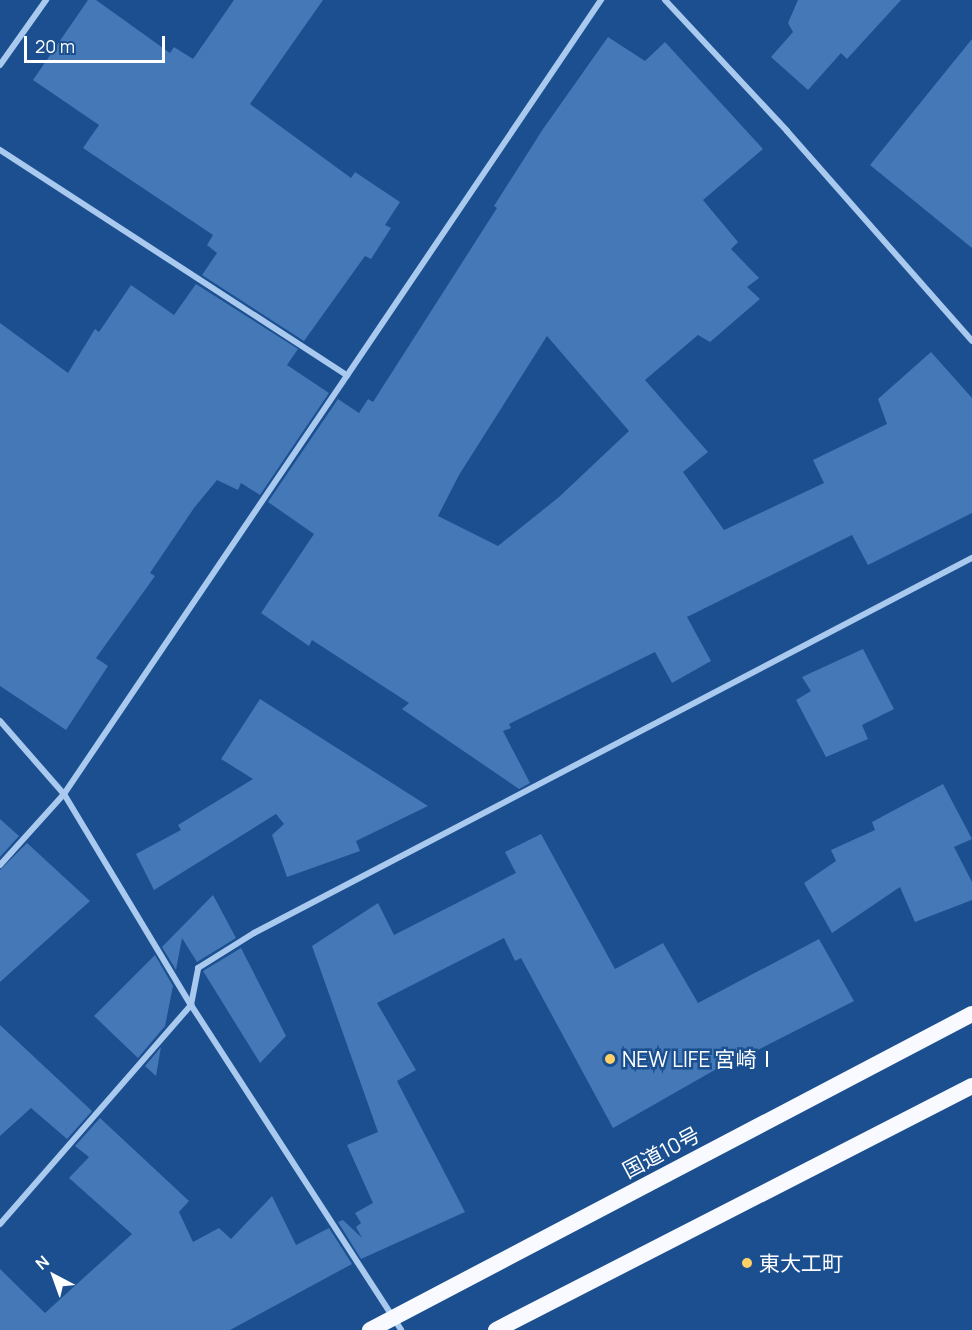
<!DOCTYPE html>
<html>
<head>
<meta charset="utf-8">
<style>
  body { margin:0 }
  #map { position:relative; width:972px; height:1330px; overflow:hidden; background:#1b4f8f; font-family:Manrope,"Noto Sans JP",sans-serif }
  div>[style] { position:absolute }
  .building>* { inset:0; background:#4478b7 }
  .minor>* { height:6px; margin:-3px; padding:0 3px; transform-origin:3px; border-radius:3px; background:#a9c9ee }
  .trunk>* { height:16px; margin:-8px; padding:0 8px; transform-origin:8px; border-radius:8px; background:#f8faff }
  .dots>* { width:16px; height:16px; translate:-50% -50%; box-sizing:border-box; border:3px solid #1b4f8f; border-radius:50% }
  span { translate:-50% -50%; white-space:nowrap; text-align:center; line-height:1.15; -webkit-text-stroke:5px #1b4f8f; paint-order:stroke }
  .poi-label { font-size:21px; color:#fff }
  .left { translate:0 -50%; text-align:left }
  .street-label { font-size:21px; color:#fff }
  .north { position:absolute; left:24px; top:1246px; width:60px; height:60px; -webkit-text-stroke:4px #1b4f8f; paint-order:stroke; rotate:319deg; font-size:16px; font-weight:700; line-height:24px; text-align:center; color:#fff }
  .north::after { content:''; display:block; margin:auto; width:21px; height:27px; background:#fff; clip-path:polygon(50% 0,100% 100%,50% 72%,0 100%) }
  .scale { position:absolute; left:24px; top:36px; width:141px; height:27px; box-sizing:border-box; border:3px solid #fff; border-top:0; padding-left:8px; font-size:18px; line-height:21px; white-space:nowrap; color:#fff; -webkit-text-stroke:4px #1b4f8f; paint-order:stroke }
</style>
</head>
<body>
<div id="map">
  <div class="building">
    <i style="clip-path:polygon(88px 0,96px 0,170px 53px,174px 47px,193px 59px,234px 0,323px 0,250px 104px,351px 178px,355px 172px,400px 202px,385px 225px,391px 228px,371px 259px,365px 256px,304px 341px,202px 275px,217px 253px,207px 245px,213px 235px,83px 148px,99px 125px,33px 80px)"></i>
    <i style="clip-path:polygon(798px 0,901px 0,847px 59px,841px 53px,808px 90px,771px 57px,793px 32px,788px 23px)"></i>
    <i style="clip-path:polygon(evenodd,608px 37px,645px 61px,665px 42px,763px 149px,703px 200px,738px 242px,731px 249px,759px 278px,747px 287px,760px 299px,710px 342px,698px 335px,645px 380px,708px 452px,683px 472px,724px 530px,824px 483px,813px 460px,887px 424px,878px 399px,931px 352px,972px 398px,972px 513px,868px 565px,852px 535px,687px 617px,711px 661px,672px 683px,655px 652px,509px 724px,511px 728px,503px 731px,530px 783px,519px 789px,402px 709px,409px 703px,312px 640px,309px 646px,261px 613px,314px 534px,268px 502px,338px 399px,359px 413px,368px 399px,373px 402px,497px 208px,494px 206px,543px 129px,608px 37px,547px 336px,629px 431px,559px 497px,498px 546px,438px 516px,459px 475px,547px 336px)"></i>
    <i style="clip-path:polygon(972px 39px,972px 248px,870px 165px)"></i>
    <i style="clip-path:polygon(196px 284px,298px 349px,287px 365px,329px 393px,260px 495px,241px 483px,238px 490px,217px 480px,194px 508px,150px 573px,155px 576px,96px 658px,108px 666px,66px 730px,0 686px,0 323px,68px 373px,95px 329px,99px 332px,131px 285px,174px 315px)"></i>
    <i style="clip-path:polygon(863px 649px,894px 709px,862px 725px,868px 739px,826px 757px,796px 700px,811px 691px,802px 677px)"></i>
    <i style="clip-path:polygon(260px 699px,428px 806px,356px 841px,360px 851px,287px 877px,272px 835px,284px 824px,276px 814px,154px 890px,136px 854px,181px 830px,178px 825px,253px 779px,221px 759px)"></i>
    <i style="clip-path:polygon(943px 784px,972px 839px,954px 847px,972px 882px,972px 900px,915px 922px,900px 887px,832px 933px,804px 883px,836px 861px,831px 850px,875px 830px,872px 822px)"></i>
    <i style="clip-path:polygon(0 819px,19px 836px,0 857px)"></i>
    <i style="clip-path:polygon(541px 834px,615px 969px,663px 943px,698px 1003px,819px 939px,854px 1001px,742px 1058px,741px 1055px,613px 1128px,521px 958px,515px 961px,504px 938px,377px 1003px,416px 1070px,397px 1081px,465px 1212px,361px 1259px,338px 1222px,343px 1220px,362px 1238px,356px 1227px,361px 1223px,355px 1213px,373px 1203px,347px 1145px,378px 1132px,312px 946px,378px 903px,394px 935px,516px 873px,505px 852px)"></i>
    <i style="clip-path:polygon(27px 843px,90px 901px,0 982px,0 870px)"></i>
    <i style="clip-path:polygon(213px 895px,236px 938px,197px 962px,182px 938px,176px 970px,162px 947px)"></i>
    <i style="clip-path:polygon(241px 948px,286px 1036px,260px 1063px,203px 971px)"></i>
    <i style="clip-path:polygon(155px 955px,173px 986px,165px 1026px,138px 1058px,94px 1016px)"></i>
    <i style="clip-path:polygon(0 1025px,92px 1111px,67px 1139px,31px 1108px,0 1136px)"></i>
    <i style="clip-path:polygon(161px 1047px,156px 1076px,145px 1066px)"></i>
    <i style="clip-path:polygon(100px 1118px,189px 1201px,179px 1212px,193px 1242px,219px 1228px,231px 1239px,272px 1196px,296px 1245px,329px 1228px,352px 1264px,230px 1330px,0 1330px,0 1269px,45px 1313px,132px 1234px,69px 1178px,89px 1157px,75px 1146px)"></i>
  </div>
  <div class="minor">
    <i style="left:665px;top:0;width:179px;rotate:47deg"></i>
    <i style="left:787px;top:131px;width:280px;rotate:48.6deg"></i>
    <i style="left:0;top:65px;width:80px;rotate:-54.7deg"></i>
    <i style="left:0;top:150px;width:414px;rotate:33deg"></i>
    <i style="left:0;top:721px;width:97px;rotate:48.8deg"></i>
    <i style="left:64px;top:794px;width:246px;rotate:59deg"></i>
    <i style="left:191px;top:1005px;width:387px;rotate:57.1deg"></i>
    <i style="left:0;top:865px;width:96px;rotate:-48deg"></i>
    <i style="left:64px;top:794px;width:959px;rotate:-55.93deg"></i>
    <i style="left:0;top:1224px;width:291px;rotate:-48.9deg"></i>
    <i style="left:191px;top:1005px;width:38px;rotate:-79deg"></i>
    <i style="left:198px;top:968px;width:66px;rotate:-32deg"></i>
    <i style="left:254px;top:933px;width:810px;rotate:-27.58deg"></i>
  </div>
  <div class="trunk">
    <i style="left:370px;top:1330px;width:680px;rotate:-27.7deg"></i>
    <i style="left:496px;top:1330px;width:535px;rotate:-27.14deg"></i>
  </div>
  <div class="dots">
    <i style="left:610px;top:1059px;background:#ffd166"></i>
    <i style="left:747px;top:1263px;background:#ffd166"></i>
  </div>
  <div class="poi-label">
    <span class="left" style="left:622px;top:1059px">NEW LIFE 宮崎Ⅰ</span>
    <span class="left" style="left:759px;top:1263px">東大工町</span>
  </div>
  <div class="street-label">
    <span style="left:661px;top:1152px;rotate:-28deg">国道10号</span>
  </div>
  <div class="north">N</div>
  <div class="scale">20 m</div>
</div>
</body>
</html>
